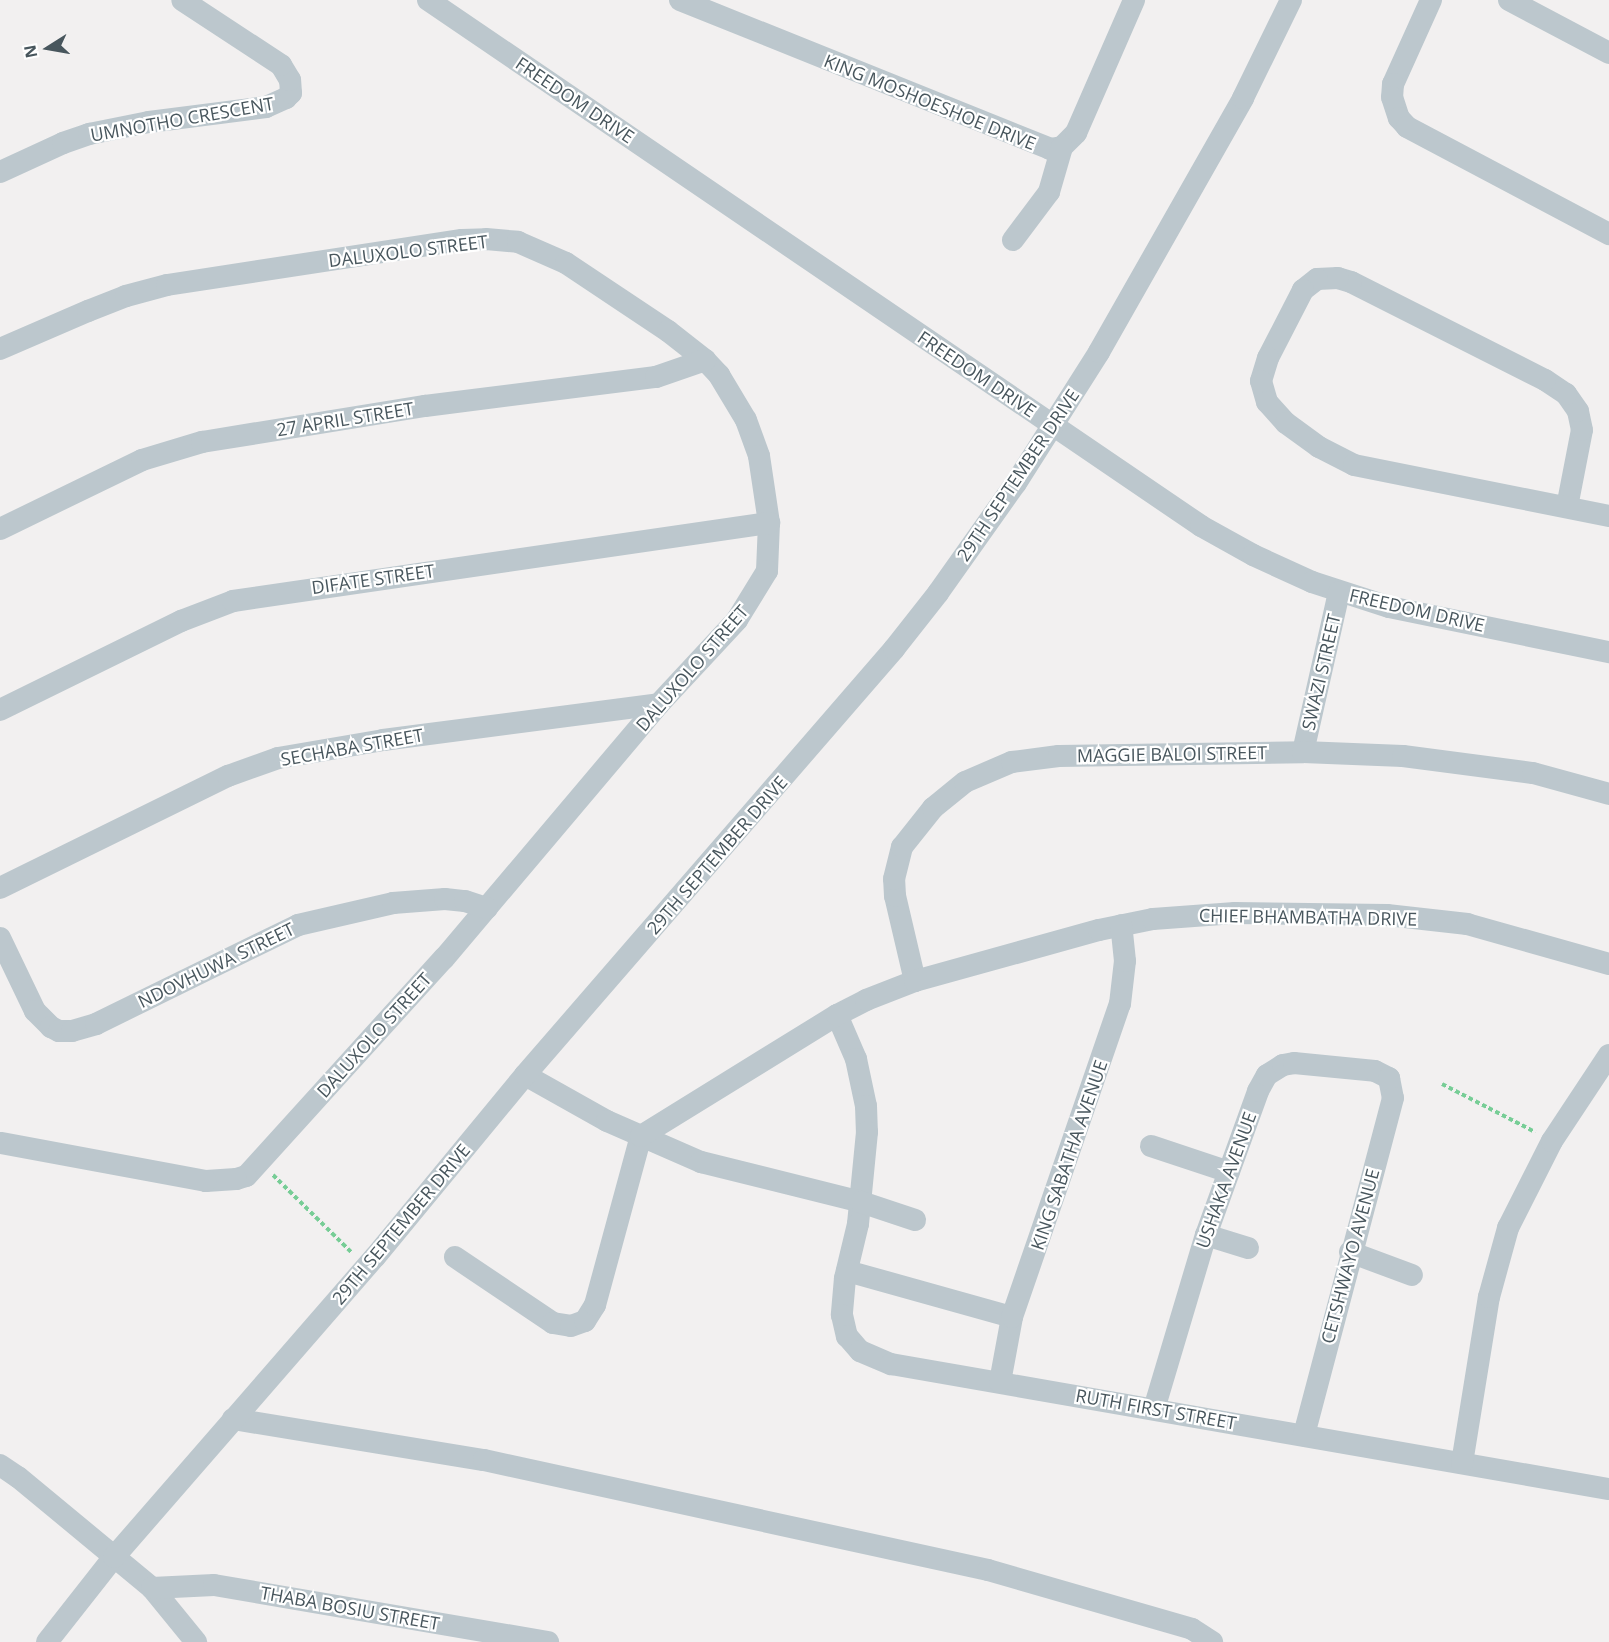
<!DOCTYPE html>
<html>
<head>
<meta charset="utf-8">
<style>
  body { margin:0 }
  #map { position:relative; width:1609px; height:1642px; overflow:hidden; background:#f2f0f0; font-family:"Open Sans",sans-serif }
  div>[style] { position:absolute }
  .path>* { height:4px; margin-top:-2px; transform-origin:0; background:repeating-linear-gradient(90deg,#77cd96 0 4.5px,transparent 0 7.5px) }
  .minor>* { height:22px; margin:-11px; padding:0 11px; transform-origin:11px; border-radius:11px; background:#bcc7cd }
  span { translate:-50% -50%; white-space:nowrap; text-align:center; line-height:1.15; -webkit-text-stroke:4.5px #fff; paint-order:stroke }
  .street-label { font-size:18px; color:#48565d }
  .north { position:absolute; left:18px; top:18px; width:60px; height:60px; -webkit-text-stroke:4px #fff; paint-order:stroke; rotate:259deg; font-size:16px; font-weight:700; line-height:24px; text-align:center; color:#48565d }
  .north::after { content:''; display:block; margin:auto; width:21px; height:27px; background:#48565d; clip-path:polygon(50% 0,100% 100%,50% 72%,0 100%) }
</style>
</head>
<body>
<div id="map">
  <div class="path">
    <i style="left:1442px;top:1084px;width:105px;rotate:27.3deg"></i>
    <i style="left:273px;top:1175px;width:112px;rotate:44.6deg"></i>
  </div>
  <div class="minor">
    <i style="left:428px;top:0;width:935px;rotate:34.23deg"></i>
    <i style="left:1201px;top:526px;width:60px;rotate:29.1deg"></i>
    <i style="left:1253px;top:555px;width:65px;rotate:24.6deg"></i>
    <i style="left:1312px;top:582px;width:81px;rotate:18deg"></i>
    <i style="left:1389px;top:607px;width:225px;rotate:11.6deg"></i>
    <i style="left:680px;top:0;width:399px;rotate:21.9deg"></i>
    <i style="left:1050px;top:149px;width:12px;rotate:-9deg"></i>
    <i style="left:1062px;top:147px;width:20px;rotate:-45deg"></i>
    <i style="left:1076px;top:133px;width:145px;rotate:-66.4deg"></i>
    <i style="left:1431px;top:0;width:92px;rotate:114.3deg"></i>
    <i style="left:1393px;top:84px;width:13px;rotate:94deg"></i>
    <i style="left:1392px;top:97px;width:22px;rotate:72deg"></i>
    <i style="left:1399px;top:118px;width:12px;rotate:48deg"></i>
    <i style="left:1407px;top:127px;width:229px;rotate:27.9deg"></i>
    <i style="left:1509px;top:0;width:113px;rotate:27.9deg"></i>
    <i style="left:0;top:172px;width:69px;rotate:-24.7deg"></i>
    <i style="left:63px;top:143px;width:28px;rotate:-19deg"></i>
    <i style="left:89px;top:134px;width:61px;rotate:-11.3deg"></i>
    <i style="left:149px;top:122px;width:118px;rotate:-7.3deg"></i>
    <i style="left:266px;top:107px;width:22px;rotate:-24deg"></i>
    <i style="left:286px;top:98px;width:7px;rotate:-45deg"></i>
    <i style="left:291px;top:93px;width:13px;rotate:-94deg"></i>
    <i style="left:290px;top:80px;width:17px;rotate:-121deg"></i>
    <i style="left:281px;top:65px;width:118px;rotate:-146.7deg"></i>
    <i style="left:1013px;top:240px;width:60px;rotate:-53.1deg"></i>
    <i style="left:1049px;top:192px;width:47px;rotate:-73.9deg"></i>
    <i style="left:0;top:349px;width:96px;rotate:-23.4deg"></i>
    <i style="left:88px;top:311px;width:41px;rotate:-21.5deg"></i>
    <i style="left:126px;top:296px;width:42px;rotate:-15deg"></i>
    <i style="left:167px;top:285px;width:298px;rotate:-8.7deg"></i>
    <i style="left:462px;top:240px;width:24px;rotate:-2deg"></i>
    <i style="left:486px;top:239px;width:32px;rotate:5deg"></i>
    <i style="left:518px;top:242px;width:52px;rotate:23.6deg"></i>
    <i style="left:566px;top:263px;width:123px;rotate:33.7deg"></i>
    <i style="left:668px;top:331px;width:47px;rotate:38.1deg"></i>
    <i style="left:705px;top:360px;width:21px;rotate:47deg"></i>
    <i style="left:719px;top:375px;width:52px;rotate:59deg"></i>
    <i style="left:746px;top:420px;width:38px;rotate:70deg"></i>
    <i style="left:759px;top:456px;width:68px;rotate:81.5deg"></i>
    <i style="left:769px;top:523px;width:48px;rotate:92.4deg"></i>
    <i style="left:767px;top:571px;width:57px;rotate:121.5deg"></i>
    <i style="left:737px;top:620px;width:115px;rotate:132.9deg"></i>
    <i style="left:659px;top:704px;width:333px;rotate:130.2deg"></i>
    <i style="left:444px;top:958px;width:294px;rotate:132.2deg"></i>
    <i style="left:246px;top:1176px;width:10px;rotate:163deg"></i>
    <i style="left:236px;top:1179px;width:30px;rotate:176deg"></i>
    <i style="left:206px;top:1181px;width:209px;rotate:-169.5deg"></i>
    <i style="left:1567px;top:507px;width:78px;rotate:-79deg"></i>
    <i style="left:1582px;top:430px;width:19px;rotate:-102deg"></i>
    <i style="left:1578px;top:411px;width:21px;rotate:-125deg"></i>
    <i style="left:1566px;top:394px;width:25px;rotate:-146deg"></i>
    <i style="left:1545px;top:380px;width:217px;rotate:-153.2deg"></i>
    <i style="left:1351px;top:282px;width:14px;rotate:-163deg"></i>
    <i style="left:1338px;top:278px;width:21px;rotate:177deg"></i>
    <i style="left:1317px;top:279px;width:18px;rotate:142deg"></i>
    <i style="left:1303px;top:290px;width:76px;rotate:117.2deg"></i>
    <i style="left:1268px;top:358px;width:24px;rotate:107deg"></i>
    <i style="left:1261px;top:381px;width:22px;rotate:74deg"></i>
    <i style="left:1267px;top:402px;width:28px;rotate:48deg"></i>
    <i style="left:1286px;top:423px;width:41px;rotate:36deg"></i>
    <i style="left:1319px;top:447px;width:39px;rotate:27deg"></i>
    <i style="left:1354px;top:465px;width:260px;rotate:11.3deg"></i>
    <i style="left:0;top:529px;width:158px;rotate:-25.9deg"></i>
    <i style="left:142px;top:460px;width:63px;rotate:-16.7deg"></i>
    <i style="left:202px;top:442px;width:226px;rotate:-9.2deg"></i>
    <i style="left:425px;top:406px;width:233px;rotate:-7.2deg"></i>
    <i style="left:656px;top:377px;width:52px;rotate:-19.1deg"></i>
    <i style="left:0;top:710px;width:202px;rotate:-26.2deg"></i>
    <i style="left:181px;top:621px;width:56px;rotate:-21deg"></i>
    <i style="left:233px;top:601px;width:542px;rotate:-8.28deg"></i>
    <i style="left:1303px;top:752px;width:164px;rotate:-77.3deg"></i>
    <i style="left:0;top:888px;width:254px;rotate:-26.2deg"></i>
    <i style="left:228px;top:776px;width:53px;rotate:-19.8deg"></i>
    <i style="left:278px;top:758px;width:107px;rotate:-9.7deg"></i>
    <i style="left:383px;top:740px;width:278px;rotate:-7.4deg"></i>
    <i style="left:0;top:938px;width:81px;rotate:64.4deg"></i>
    <i style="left:35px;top:1011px;width:23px;rotate:45deg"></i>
    <i style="left:51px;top:1027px;width:9px;rotate:27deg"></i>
    <i style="left:59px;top:1031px;width:13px"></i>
    <i style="left:72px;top:1031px;width:25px;rotate:-16deg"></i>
    <i style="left:96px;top:1024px;width:225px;rotate:-26.1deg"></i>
    <i style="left:298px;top:925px;width:98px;rotate:-13deg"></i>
    <i style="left:393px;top:903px;width:52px;rotate:-4.4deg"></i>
    <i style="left:445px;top:899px;width:20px;rotate:6deg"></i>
    <i style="left:465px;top:901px;width:23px;rotate:18deg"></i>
    <i style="left:915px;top:981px;width:87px;rotate:-103.2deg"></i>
    <i style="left:895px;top:896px;width:17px;rotate:-93deg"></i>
    <i style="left:894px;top:879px;width:33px;rotate:-76deg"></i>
    <i style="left:902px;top:847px;width:50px;rotate:-51.5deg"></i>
    <i style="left:933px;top:808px;width:41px;rotate:-39.1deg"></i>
    <i style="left:965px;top:782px;width:51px;rotate:-23.1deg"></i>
    <i style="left:1012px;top:762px;width:47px;rotate:-7.3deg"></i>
    <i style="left:1059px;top:756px;width:244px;rotate:-0.9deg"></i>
    <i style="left:1303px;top:752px;width:100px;rotate:2.3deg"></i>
    <i style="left:1403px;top:756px;width:131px;rotate:7.5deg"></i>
    <i style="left:1533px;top:773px;width:79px;rotate:15.4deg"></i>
    <i style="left:837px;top:1015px;width:48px;rotate:66.6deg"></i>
    <i style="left:856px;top:1059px;width:48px;rotate:78deg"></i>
    <i style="left:866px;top:1106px;width:26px;rotate:88deg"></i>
    <i style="left:867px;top:1132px;width:92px;rotate:95.6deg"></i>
    <i style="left:858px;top:1224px;width:56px;rotate:103.5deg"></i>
    <i style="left:845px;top:1278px;width:37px;rotate:95deg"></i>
    <i style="left:842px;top:1315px;width:22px;rotate:77deg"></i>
    <i style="left:847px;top:1336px;width:20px;rotate:49deg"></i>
    <i style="left:860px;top:1351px;width:34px;rotate:23deg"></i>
    <i style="left:891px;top:1364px;width:729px;rotate:9.88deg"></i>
    <i style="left:525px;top:1075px;width:94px;rotate:29.3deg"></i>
    <i style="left:607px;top:1121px;width:103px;rotate:23.6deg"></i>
    <i style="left:701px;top:1162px;width:165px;rotate:14deg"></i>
    <i style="left:861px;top:1202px;width:57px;rotate:18.4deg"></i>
    <i style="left:1151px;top:1146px;width:82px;rotate:18.4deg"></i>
    <i style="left:1206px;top:1235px;width:44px;rotate:17.2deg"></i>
    <i style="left:1350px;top:1252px;width:66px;rotate:20.4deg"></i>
    <i style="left:455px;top:1257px;width:118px;rotate:34deg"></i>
    <i style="left:553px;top:1323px;width:18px;rotate:9deg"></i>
    <i style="left:571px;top:1326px;width:15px;rotate:-20deg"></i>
    <i style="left:585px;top:1321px;width:19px;rotate:-58deg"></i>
    <i style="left:595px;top:1305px;width:175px;rotate:-74.8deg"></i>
    <i style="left:641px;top:1136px;width:230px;rotate:-31.7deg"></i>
    <i style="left:837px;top:1015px;width:33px;rotate:-27deg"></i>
    <i style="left:866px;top:1000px;width:53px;rotate:-21.2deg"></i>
    <i style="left:915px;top:981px;width:191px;rotate:-15.5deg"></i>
    <i style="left:1099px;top:930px;width:55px;rotate:-11.5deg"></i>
    <i style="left:1153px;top:919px;width:82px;rotate:-4.2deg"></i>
    <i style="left:1235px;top:913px;width:152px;rotate:0.8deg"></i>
    <i style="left:1387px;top:915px;width:81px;rotate:6.4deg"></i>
    <i style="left:1467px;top:924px;width:148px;rotate:15.7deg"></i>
    <i style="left:847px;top:1271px;width:171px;rotate:15.6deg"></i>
    <i style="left:1000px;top:1382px;width:66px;rotate:-79.5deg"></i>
    <i style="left:1012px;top:1317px;width:331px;rotate:-71deg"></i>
    <i style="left:1120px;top:1004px;width:43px;rotate:-83.4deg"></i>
    <i style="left:1125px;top:961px;width:36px;rotate:-96deg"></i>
    <i style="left:1154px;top:1409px;width:182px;rotate:-73.4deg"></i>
    <i style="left:1206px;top:1235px;width:153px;rotate:-70.1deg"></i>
    <i style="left:1258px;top:1091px;width:18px;rotate:-61deg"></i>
    <i style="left:1267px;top:1075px;width:19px;rotate:-32deg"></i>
    <i style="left:1283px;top:1065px;width:11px;rotate:-10deg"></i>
    <i style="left:1294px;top:1063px;width:81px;rotate:5.6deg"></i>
    <i style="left:1375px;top:1071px;width:16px;rotate:27deg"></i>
    <i style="left:1389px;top:1078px;width:20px;rotate:79deg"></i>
    <i style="left:1393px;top:1098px;width:349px;rotate:104.8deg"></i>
    <i style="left:233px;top:1419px;width:254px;rotate:9.3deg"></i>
    <i style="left:484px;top:1460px;width:516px;rotate:12.31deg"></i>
    <i style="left:988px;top:1570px;width:212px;rotate:16.1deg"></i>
    <i style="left:1192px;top:1629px;width:24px;rotate:33deg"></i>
    <i style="left:1462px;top:1463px;width:168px;rotate:-80.8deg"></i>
    <i style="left:1489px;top:1297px;width:72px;rotate:-74.6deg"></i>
    <i style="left:1508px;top:1228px;width:97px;rotate:-63.2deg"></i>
    <i style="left:1552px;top:1141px;width:103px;rotate:-56.5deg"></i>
    <i style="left:0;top:1465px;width:22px;rotate:34deg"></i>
    <i style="left:18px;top:1477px;width:174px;rotate:39.6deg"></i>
    <i style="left:152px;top:1588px;width:70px;rotate:50.8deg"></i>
    <i style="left:152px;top:1588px;width:62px;rotate:-2.8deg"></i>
    <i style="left:214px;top:1585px;width:339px;rotate:9.7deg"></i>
    <i style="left:47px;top:1642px;width:108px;rotate:-51.8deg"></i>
    <i style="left:114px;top:1557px;width:398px;rotate:-49deg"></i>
    <i style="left:375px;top:1257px;width:236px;rotate:-50.5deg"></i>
    <i style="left:525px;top:1075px;width:564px;rotate:-49.1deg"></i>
    <i style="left:894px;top:649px;width:71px;rotate:-51.8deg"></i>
    <i style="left:938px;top:593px;width:135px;rotate:-54.7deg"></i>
    <i style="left:1016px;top:483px;width:155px;rotate:-57.6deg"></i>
    <i style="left:1099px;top:352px;width:292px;rotate:-60.4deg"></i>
    <i style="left:1243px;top:98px;width:109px;rotate:-63.9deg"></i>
  </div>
  <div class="street-label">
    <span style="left:575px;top:100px;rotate:34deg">FREEDOM DRIVE</span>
    <span style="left:930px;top:102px;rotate:22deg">KING MOSHOESHOE DRIVE</span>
    <span style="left:182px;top:119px;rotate:-10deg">UMNOTHO CRESCENT</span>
    <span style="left:408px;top:251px;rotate:-7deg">DALUXOLO STREET</span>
    <span style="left:977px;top:374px;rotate:34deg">FREEDOM DRIVE</span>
    <span style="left:345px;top:419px;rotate:-9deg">27 APRIL STREET</span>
    <span style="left:1018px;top:475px;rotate:-56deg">29TH SEPTEMBER DRIVE</span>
    <span style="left:373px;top:579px;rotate:-8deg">DIFATE STREET</span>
    <span style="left:1417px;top:610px;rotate:13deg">FREEDOM DRIVE</span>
    <span style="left:692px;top:668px;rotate:-49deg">DALUXOLO STREET</span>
    <span style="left:1321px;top:672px;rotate:-77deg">SWAZI STREET</span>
    <span style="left:352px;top:747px;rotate:-10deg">SECHABA STREET</span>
    <span style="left:1172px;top:754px;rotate:-1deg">MAGGIE BALOI STREET</span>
    <span style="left:717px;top:855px;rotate:-49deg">29TH SEPTEMBER DRIVE</span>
    <span style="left:1308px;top:917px;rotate:1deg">CHIEF BHAMBATHA DRIVE</span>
    <span style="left:216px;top:965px;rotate:-26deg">NDOVHUWA STREET</span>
    <span style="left:374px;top:1035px;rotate:-48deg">DALUXOLO STREET</span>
    <span style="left:1069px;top:1155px;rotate:-71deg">KING SABATHA AVENUE</span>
    <span style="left:1226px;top:1180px;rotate:-70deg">USHAKA AVENUE</span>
    <span style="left:401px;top:1224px;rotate:-50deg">29TH SEPTEMBER DRIVE</span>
    <span style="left:1350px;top:1256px;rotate:-75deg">CETSHWAYO AVENUE</span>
    <span style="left:1156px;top:1409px;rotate:10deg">RUTH FIRST STREET</span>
    <span style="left:350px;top:1608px;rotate:10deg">THABA BOSIU STREET</span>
  </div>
  <div class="north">N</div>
</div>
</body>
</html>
